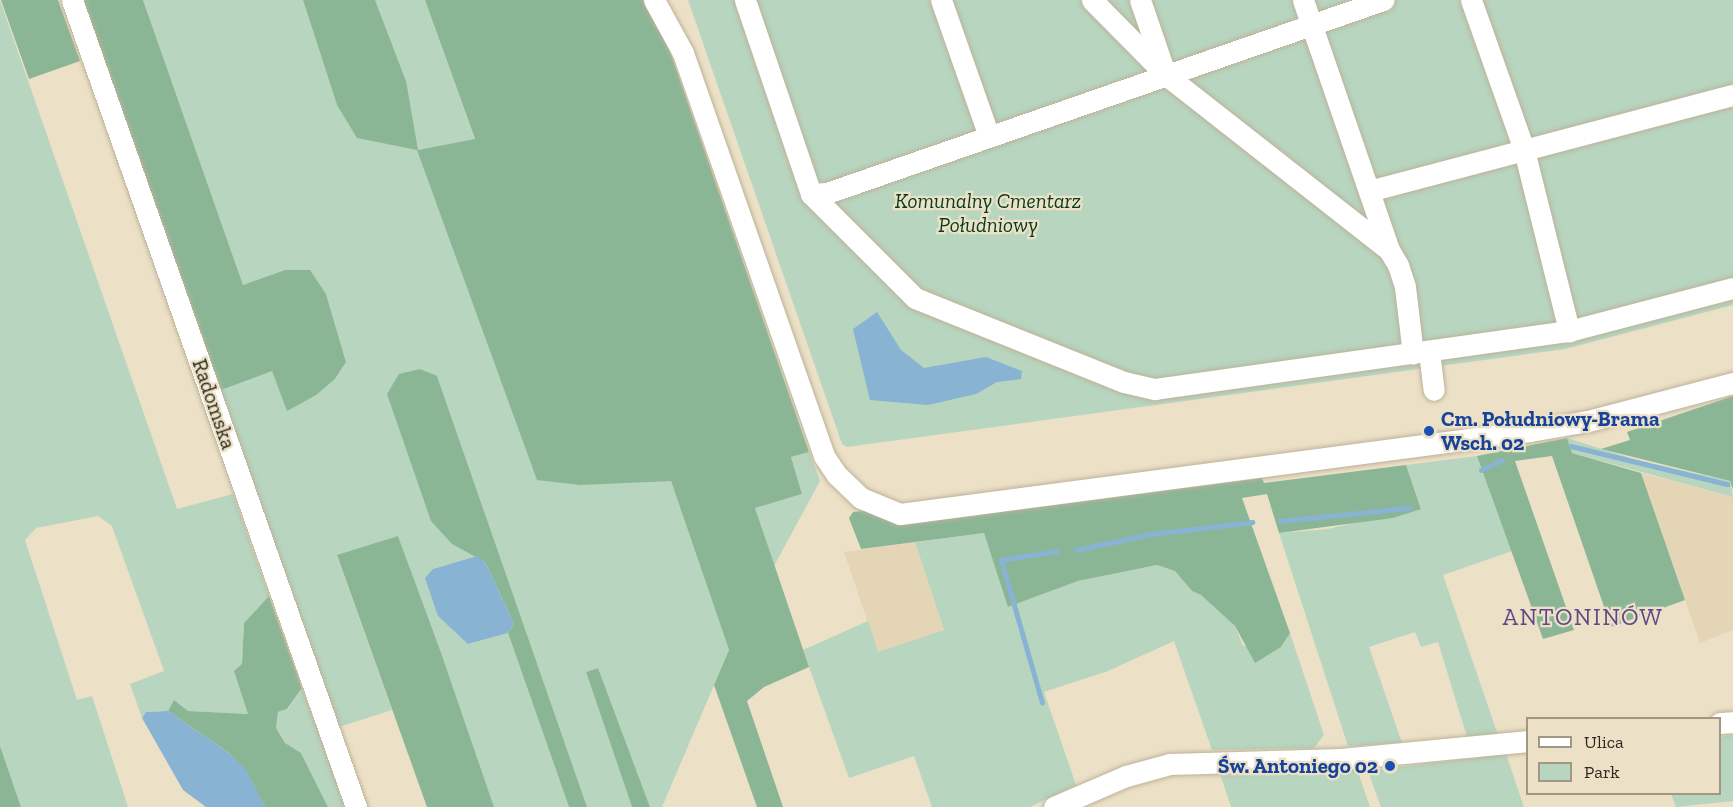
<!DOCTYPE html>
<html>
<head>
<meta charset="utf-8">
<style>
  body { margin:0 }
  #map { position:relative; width:1733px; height:807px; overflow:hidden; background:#ece1c7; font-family:"Zilla Slab",serif }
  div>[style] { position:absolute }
  .built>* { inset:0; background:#e3d5b5 }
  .green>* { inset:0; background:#b7d5bf }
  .forest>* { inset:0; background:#8ab696 }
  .water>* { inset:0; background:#89b3d3 }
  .stream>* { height:4.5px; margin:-2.25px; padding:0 2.25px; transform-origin:2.25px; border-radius:2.25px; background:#89b3d3 }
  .roads { filter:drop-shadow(0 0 2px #bcb299) drop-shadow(0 0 2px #bcb299) }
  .minor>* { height:21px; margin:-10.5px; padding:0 10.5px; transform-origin:10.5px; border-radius:10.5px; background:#fff }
  .dots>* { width:16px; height:16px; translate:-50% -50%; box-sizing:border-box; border:3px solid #ece1c7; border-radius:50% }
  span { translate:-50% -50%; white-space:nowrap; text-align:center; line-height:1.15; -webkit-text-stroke:4.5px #ece1c7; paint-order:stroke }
  .park-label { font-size:21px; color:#043c1e; font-style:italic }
  .street-label { font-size:21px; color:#2d291f }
  .transit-label { font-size:21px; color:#164399; font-weight:700 }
  .left { translate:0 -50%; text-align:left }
  .right { translate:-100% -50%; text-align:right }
  .quarter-label { font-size:24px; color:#5f4885; letter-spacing:1.5px }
  .legend { position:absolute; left:1526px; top:717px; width:195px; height:78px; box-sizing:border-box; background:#ece1c7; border:2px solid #a09784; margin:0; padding:8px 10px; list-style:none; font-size:18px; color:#2d291f }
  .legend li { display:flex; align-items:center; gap:12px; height:30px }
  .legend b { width:30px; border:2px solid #a09784 }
</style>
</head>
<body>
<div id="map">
  <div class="built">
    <i style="clip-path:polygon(1641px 473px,1733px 497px,1733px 630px,1700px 643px)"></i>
    <i style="clip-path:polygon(915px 542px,944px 630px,878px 652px,844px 552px)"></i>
  </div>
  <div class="green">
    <i style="clip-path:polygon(0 0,177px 509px,233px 494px,269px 596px,244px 623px,242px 664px,249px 714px,188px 711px,174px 700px,168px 711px,146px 712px,142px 718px,130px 684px,164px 671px,112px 526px,98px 516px,36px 528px,25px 540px,77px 700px,92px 696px,128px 807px,21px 807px,0 746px)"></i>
    <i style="clip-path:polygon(143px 0,303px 0,337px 105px,406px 81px,375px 0,425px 0,475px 140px,418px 150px,645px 480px,671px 481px,729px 650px,662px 807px,650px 807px,598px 668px,586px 672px,632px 807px,587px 807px,437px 376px,452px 544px,477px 556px,433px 569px,468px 644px,508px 633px,569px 807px,494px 807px,398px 536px,337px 556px,392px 710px,339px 727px,221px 390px,272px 370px,287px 410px,335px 379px,346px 362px,326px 294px,285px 270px,243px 285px)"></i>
    <i style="clip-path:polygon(688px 0,1733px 0,1733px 305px,1565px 349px,847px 447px,842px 444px)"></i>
    <i style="clip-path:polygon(1567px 438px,1637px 460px,1730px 481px,1733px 497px,1572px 453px)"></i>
    <i style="clip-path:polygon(809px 452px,820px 481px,774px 566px,755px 508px,802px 494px,791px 457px)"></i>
    <i style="clip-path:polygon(1477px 456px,1512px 551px,1443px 575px,1498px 735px,1467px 737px,1438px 642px,1421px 647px,1415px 632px,1369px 647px,1402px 743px,1348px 746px,1279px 533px,1328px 529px,1421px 508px,1406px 465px)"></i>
    <i style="clip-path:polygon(984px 533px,1009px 607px,1078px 581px,1157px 565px,1175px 571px,1192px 591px,1201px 595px,1235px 626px,1243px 646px,1281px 647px,1290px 633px,1324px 735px,1314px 748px,1212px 750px,1174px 641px,1108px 671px,1044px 692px,1076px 785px,1030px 807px,932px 807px,914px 756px,849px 778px,803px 650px,868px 621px,878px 652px,944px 630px,915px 542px)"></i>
    <i style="clip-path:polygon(302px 688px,346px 807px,328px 807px,301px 753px,285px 743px,276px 728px,278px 712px,288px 709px)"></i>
    <i style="clip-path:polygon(1733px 735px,1733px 801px,1676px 807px,1671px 794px,1720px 794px,1720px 737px)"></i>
    <i style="clip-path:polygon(1506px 754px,1524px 807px,1381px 807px,1368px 771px)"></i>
    <i style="clip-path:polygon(1357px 769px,1370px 807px,1231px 807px,1221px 776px)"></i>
  </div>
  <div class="forest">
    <i style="clip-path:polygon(1px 0,58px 0,80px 61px,29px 79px)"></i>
    <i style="clip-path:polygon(82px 0,143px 0,243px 285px,285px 270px,310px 270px,326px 294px,346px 362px,335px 379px,316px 395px,287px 411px,272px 371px,221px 390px)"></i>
    <i style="clip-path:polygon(303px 0,375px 0,406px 81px,418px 150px,475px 139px,425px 0,647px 0,655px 8px,809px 452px,791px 457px,802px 494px,755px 508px,809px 667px,764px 687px,747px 701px,783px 807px,757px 807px,714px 685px,729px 650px,671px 481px,580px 485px,537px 480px,417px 150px,357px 138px,337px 105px)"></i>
    <i style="clip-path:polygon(420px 369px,437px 376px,587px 807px,569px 807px,508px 633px,514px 624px,485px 562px,452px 544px,431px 521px,387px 394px,399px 374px)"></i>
    <i style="clip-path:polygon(1733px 396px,1733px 490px,1730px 481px,1601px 449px,1630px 440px,1627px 432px)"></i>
    <i style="clip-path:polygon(1567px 438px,1572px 453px,1641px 473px,1685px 600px,1611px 627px,1552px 456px,1515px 461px,1574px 630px,1543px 639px,1477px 456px)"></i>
    <i style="clip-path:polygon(1406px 465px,1421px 509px,1393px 518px,1279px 533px,1267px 494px,1242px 498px,1290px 633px,1281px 647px,1255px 663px,1235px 626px,1201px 595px,1192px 591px,1175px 571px,1157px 565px,1078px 581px,1008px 607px,984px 533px,861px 549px,849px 518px,853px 512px,864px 511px,907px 524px,1262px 478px,1264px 483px)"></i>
    <i style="clip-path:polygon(398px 536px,441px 653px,494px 807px,427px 807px,337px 555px)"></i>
    <i style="clip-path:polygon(269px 596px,302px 688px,287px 709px,278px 712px,276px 728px,285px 743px,301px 753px,328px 807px,265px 807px,246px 771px,229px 753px,168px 711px,174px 700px,188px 711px,248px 714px,234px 671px,242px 664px,244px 623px)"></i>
    <i style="clip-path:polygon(598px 668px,650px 807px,632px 807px,586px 672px)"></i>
    <i style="clip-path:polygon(0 746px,21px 807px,0 807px)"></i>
  </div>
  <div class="water">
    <i style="clip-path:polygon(877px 312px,901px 350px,924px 368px,986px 357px,1022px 371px,1021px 379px,997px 382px,976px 394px,928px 405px,870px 400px,853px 329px)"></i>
    <i style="clip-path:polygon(477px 556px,485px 562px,514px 624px,508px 633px,468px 644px,438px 616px,425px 578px,433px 569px)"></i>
    <i style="clip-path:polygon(168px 711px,229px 753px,246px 770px,265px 807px,206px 807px,183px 790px,142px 718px,146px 712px)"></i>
  </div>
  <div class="stream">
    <i style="left:1571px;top:446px;width:161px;rotate:13.7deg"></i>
    <i style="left:1481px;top:470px;width:23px;rotate:-25deg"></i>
    <i style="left:1280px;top:521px;width:130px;rotate:-5.8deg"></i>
    <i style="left:1076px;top:550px;width:78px;rotate:-11.9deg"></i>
    <i style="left:1152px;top:534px;width:101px;rotate:-6.8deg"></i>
    <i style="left:1042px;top:703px;width:149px;rotate:-106deg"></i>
    <i style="left:1001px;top:560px;width:57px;rotate:-9.1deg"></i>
  </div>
  <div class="roads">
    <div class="minor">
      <i style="left:72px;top:0;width:856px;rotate:70.61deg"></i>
      <i style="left:654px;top:0;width:60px;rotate:61.3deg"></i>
      <i style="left:683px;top:53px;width:427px;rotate:70.7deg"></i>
      <i style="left:824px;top:456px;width:23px;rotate:56deg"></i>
      <i style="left:837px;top:475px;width:33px;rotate:44deg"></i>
      <i style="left:861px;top:498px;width:42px;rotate:22.3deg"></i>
      <i style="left:900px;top:514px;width:635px;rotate:-7.51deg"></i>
      <i style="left:1530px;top:431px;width:59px;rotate:-9.8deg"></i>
      <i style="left:1588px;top:421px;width:150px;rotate:-14.7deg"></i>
      <i style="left:745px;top:0;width:205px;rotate:71.2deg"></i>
      <i style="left:811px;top:194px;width:147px;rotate:45deg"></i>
      <i style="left:915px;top:298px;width:225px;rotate:21.9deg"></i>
      <i style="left:1124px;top:382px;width:32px;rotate:13deg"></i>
      <i style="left:1155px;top:389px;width:418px;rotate:-8deg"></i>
      <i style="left:1569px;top:331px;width:170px;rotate:-14.7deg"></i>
      <i style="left:941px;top:0;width:144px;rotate:70.6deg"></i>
      <i style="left:1092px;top:0;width:105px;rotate:45.4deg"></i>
      <i style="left:1166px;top:75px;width:283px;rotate:38.1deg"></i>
      <i style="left:1389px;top:250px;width:17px;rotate:59deg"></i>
      <i style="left:1398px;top:265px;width:23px;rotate:72deg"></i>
      <i style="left:1405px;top:287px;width:67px;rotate:83.2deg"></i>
      <i style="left:1140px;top:0;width:74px;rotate:71.1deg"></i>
      <i style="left:1303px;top:0;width:264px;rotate:71deg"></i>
      <i style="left:1471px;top:0;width:159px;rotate:70.5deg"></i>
      <i style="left:1524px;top:150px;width:187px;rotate:76deg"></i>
      <i style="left:1369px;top:191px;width:376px;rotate:-14.8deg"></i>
      <i style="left:811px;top:194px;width:16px;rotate:-4deg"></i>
      <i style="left:827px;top:193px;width:589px;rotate:-19.14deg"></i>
      <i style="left:1429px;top:352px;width:38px;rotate:83deg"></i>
      <i style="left:1720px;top:723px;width:13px;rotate:-4deg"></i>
      <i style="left:1054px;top:807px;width:78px;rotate:-23.3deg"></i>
      <i style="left:1126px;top:776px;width:46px;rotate:-15.3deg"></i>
      <i style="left:1170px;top:764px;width:171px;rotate:-1.7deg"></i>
      <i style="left:1341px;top:759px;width:188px;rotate:-5.5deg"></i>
    </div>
  </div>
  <div class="dots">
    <i style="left:1429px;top:431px;background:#1a4fb4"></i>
    <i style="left:1390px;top:766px;background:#1a4fb4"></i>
  </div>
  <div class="park-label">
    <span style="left:988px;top:213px">Komunalny Cmentarz<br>Południowy</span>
  </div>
  <div class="street-label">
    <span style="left:214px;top:404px;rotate:71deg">Radomska</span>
  </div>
  <div class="transit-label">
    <span class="left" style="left:1441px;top:431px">Cm. Południowy-Brama<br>Wsch. 02</span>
    <span class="right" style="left:1378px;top:766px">Św. Antoniego 02</span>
  </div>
  <div class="quarter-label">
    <span style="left:1583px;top:617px">ANTONINÓW</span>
  </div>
  <ul class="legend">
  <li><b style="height:8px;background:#fff"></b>Ulica</li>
  <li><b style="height:16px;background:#b7d5bf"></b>Park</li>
  </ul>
</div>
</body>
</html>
